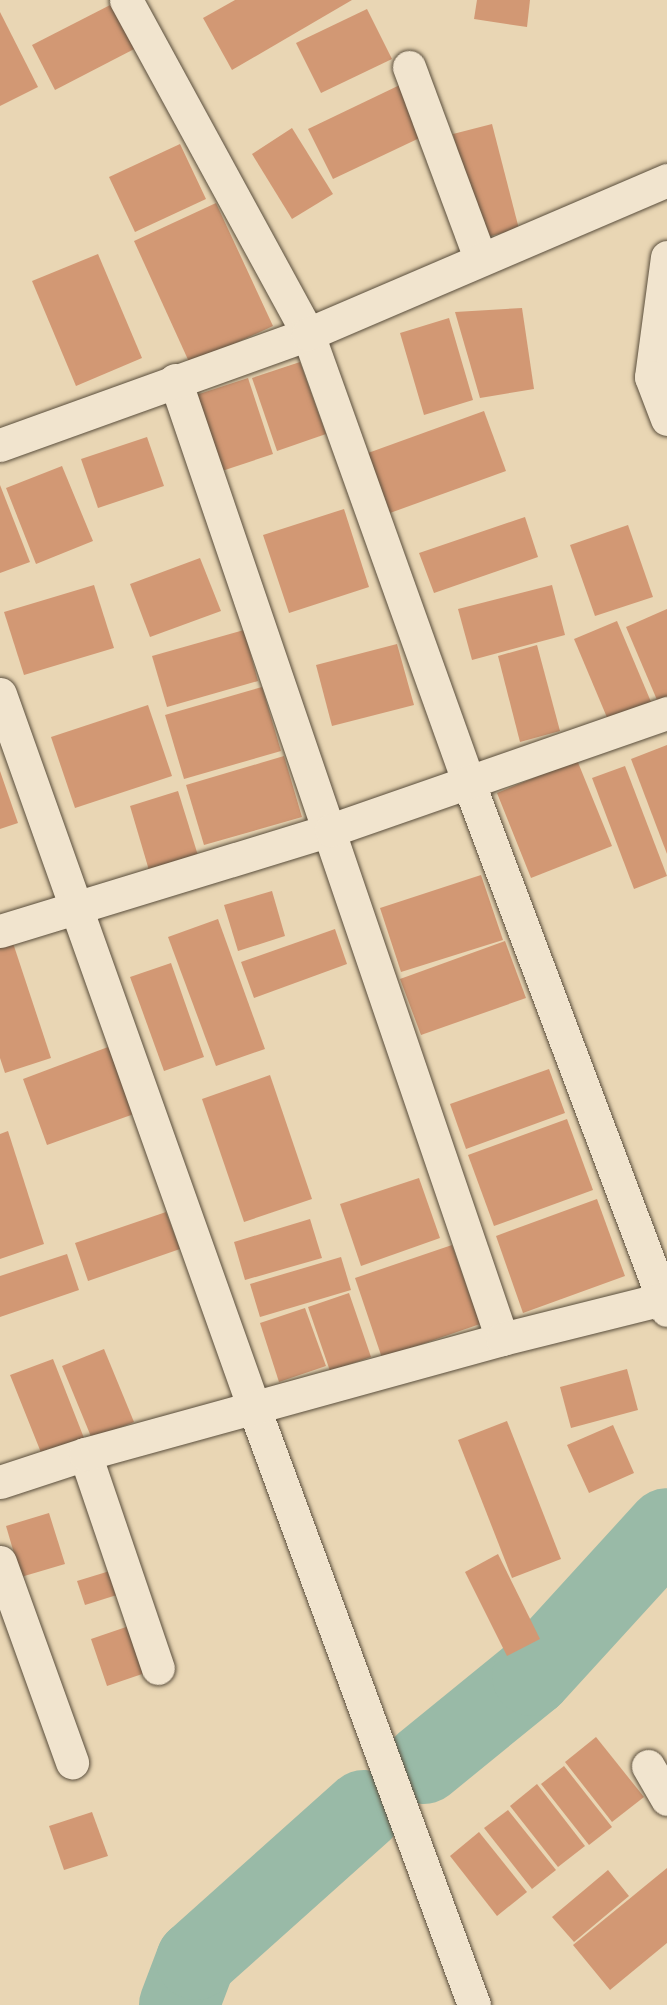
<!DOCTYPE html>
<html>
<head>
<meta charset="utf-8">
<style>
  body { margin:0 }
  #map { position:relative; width:667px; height:2005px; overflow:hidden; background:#e9d6b4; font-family:"IM FELL French Canon",serif }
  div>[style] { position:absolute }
  .river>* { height:80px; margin:-40px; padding:0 40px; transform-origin:40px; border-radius:40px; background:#99baa7 }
  .building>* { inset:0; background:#d29874 }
  .roads { filter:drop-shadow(0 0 2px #5a4e3c) drop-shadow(0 0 2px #5a4e3c) }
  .minor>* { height:33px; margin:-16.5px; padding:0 16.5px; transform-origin:16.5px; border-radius:16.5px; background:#f1e4ce }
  span { translate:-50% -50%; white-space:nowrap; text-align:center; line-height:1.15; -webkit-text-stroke:4.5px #f1e4ce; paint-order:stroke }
</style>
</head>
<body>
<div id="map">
  <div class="river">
    <i style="left:424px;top:1764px;width:139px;rotate:-39.2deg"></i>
    <i style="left:532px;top:1676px;width:200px;rotate:-47.6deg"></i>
    <i style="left:179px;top:2005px;width:48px;rotate:-69.3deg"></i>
    <i style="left:196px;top:1960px;width:225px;rotate:-41.8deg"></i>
  </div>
  <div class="building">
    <i style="clip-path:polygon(235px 0,352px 0,232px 70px,203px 18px)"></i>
    <i style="clip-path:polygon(477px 0,530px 0,527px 27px,474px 19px)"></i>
    <i style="clip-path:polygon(118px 1px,140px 46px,55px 90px,32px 45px)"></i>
    <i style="clip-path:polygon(367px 9px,392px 59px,321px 93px,296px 43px)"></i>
    <i style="clip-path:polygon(0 12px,38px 87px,0 106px)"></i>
    <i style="clip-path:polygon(404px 83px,428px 134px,333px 179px,308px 129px)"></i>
    <i style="clip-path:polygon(492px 124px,519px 229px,479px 239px,453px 134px)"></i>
    <i style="clip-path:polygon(292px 128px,333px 194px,292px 219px,252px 154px)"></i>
    <i style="clip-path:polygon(180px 144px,206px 199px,135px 232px,109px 177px)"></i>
    <i style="clip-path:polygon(216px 203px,273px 326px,190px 364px,134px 241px)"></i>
    <i style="clip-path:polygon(98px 254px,142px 358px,76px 386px,32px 281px)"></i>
    <i style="clip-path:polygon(522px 308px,534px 389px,480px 398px,455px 312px)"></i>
    <i style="clip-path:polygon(449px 318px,473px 400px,424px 415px,400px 333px)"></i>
    <i style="clip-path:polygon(300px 362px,326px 434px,277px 451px,252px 378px)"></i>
    <i style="clip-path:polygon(248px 378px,273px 454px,222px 471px,196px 395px)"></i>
    <i style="clip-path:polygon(484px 411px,506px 471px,390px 513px,368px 453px)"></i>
    <i style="clip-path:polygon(147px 437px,164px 486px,98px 508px,81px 459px)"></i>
    <i style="clip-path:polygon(62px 466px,93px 541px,36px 564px,6px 488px)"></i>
    <i style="clip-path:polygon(0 485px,30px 562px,0 573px)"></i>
    <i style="clip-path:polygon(344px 509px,369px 587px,289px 613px,263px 535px)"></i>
    <i style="clip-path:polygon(525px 517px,538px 557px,434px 593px,419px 553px)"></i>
    <i style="clip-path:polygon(628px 525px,653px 597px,595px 616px,570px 545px)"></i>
    <i style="clip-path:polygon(200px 558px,221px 611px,150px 637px,130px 584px)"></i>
    <i style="clip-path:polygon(94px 585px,114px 648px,24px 675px,4px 612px)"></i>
    <i style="clip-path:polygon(552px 585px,565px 635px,472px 660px,458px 609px)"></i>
    <i style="clip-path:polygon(667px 609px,667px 704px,660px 707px,626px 627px)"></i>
    <i style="clip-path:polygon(617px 621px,654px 709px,611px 727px,574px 639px)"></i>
    <i style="clip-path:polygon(244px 630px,258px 681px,167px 707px,152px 656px)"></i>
    <i style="clip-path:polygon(397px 644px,414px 705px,332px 726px,316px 665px)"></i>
    <i style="clip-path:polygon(537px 645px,560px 731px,520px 742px,498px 656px)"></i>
    <i style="clip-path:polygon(262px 687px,281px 751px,184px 779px,165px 715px)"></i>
    <i style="clip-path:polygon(148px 705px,172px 776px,75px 808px,51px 737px)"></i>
    <i style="clip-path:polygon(667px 745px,667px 854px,631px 759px)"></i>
    <i style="clip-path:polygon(284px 756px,302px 817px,204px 845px,186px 785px)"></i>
    <i style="clip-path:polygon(577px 760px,612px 846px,531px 878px,497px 793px)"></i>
    <i style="clip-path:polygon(625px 766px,667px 876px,634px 889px,592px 778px)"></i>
    <i style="clip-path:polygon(0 771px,18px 823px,0 829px)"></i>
    <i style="clip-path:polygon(178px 791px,200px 862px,151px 877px,130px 806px)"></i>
    <i style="clip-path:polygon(481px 875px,503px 940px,401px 972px,380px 908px)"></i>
    <i style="clip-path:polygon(272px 891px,285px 936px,238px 951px,224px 905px)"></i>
    <i style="clip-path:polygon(218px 919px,265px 1049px,216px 1066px,168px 937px)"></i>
    <i style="clip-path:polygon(335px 929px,347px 964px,254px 998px,241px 962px)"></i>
    <i style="clip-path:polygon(505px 941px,526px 998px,421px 1035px,400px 979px)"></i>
    <i style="clip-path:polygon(13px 943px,51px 1058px,5px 1073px,0 1058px,0 947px)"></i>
    <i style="clip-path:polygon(171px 963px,204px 1057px,164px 1071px,130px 977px)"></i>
    <i style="clip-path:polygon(108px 1047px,134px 1114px,47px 1145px,23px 1079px)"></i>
    <i style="clip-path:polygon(549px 1069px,565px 1113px,466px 1149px,450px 1104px)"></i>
    <i style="clip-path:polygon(270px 1075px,312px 1199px,244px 1222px,202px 1099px)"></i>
    <i style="clip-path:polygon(567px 1119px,593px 1190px,494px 1226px,468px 1155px)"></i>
    <i style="clip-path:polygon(8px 1131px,44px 1244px,0 1259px,0 1134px)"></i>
    <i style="clip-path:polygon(419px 1178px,440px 1238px,361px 1266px,340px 1204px)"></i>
    <i style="clip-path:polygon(597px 1199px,625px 1276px,523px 1313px,496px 1236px)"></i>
    <i style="clip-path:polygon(166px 1212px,180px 1249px,88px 1281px,75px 1243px)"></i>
    <i style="clip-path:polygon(310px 1219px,322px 1258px,245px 1280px,234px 1242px)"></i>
    <i style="clip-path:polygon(452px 1245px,480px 1324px,382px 1358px,355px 1278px)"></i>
    <i style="clip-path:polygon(67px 1254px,79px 1290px,0 1317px,0 1276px)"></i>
    <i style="clip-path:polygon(341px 1257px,351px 1290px,260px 1317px,250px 1284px)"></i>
    <i style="clip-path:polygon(349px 1293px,371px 1357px,330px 1371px,308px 1307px)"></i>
    <i style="clip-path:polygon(305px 1308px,326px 1366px,279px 1382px,260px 1323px)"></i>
    <i style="clip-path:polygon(104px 1349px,134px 1422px,92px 1439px,62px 1366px)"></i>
    <i style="clip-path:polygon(53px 1359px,84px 1438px,42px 1455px,10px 1375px)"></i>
    <i style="clip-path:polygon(627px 1369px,638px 1410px,571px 1428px,560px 1387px)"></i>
    <i style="clip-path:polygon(507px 1421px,561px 1559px,512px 1578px,458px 1440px)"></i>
    <i style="clip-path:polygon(613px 1425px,634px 1473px,589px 1493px,567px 1445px)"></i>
    <i style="clip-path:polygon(49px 1513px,65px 1564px,21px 1577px,6px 1526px)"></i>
    <i style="clip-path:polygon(498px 1554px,540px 1639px,507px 1656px,465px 1572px)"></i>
    <i style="clip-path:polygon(113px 1570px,120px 1594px,85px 1605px,77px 1581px)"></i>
    <i style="clip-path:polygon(132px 1625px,148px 1672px,107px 1686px,91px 1639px)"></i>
    <i style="clip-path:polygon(596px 1737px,644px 1797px,612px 1822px,565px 1762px)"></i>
    <i style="clip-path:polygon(564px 1766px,612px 1827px,589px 1845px,541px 1784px)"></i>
    <i style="clip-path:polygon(537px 1784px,585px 1846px,558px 1867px,510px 1806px)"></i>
    <i style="clip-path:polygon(508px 1810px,556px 1870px,532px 1889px,484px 1828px)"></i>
    <i style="clip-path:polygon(92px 1812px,108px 1856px,64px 1870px,49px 1826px)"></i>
    <i style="clip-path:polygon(479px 1832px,527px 1892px,497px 1916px,450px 1856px)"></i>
    <i style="clip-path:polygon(667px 1868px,667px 1943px,610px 1990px,573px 1945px)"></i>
    <i style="clip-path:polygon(608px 1870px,629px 1896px,574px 1942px,552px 1917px)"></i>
  </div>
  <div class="roads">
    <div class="minor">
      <i style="left:126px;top:0;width:380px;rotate:61.4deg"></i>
      <i style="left:308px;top:334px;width:478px;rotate:70.3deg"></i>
      <i style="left:469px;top:784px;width:562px;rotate:69.37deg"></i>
      <i style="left:409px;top:67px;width:204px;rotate:69.6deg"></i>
      <i style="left:667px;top:257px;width:121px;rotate:97.6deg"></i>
      <i style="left:651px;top:377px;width:45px;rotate:69.1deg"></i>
      <i style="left:175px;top:380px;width:1013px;rotate:71.17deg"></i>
      <i style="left:0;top:445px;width:327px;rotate:-19.8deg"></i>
      <i style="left:308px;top:334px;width:391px;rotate:-23.2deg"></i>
      <i style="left:0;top:694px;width:758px;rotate:70.42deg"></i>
      <i style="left:254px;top:1408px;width:636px;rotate:69.77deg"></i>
      <i style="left:0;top:931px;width:346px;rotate:-17deg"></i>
      <i style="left:331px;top:830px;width:356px;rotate:-19.2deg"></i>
      <i style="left:85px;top:1454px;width:226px;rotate:71.2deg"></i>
      <i style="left:0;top:1482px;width:89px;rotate:-18.2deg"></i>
      <i style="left:85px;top:1454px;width:433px;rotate:-15.4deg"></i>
      <i style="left:502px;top:1339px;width:170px;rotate:-14deg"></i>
      <i style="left:0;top:1562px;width:213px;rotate:70.2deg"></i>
      <i style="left:648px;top:1766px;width:38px;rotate:60deg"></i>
    </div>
  </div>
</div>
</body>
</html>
